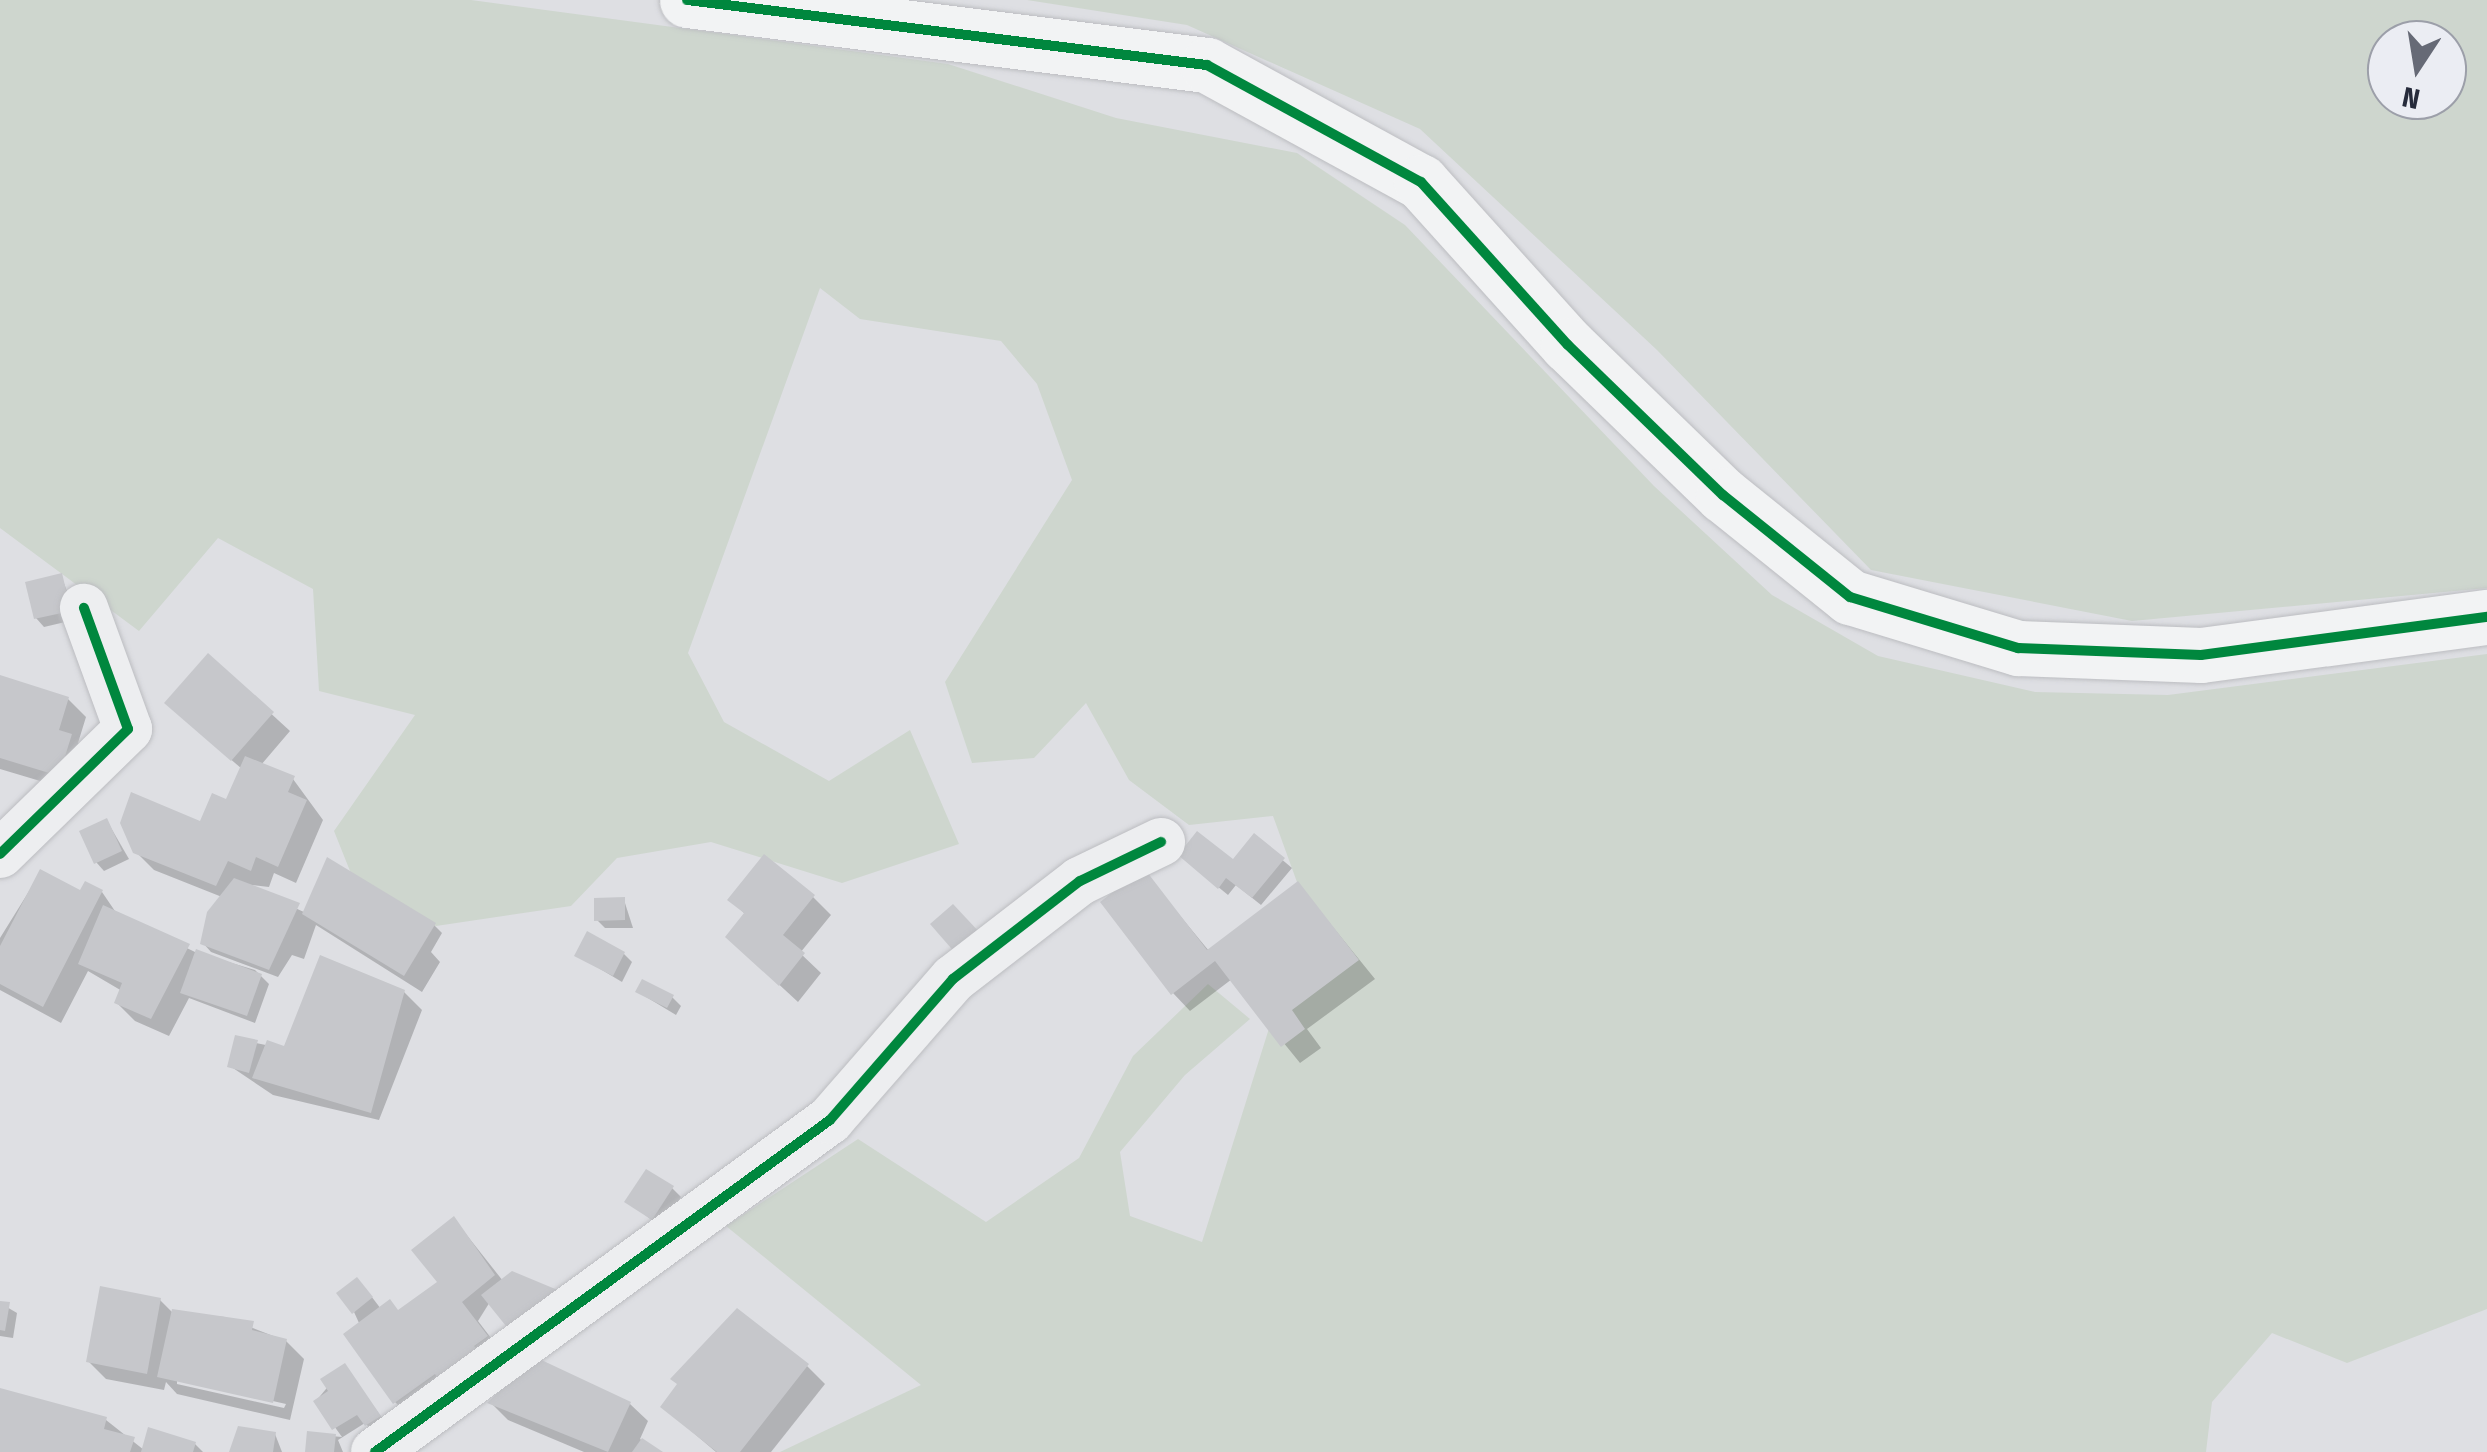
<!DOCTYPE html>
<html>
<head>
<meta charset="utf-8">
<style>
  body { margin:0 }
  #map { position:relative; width:2487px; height:1452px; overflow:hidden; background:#dedfe3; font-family:"Fira Sans Condensed",sans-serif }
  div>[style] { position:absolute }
  .green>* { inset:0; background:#ced6ce }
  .shadow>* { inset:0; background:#0003 }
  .building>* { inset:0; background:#c6c7cb }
  .roads { filter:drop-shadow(0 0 2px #bcbdc1) drop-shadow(0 0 2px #bcbdc1) }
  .street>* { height:48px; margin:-24px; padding:0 24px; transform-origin:24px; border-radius:24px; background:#edeef0 }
  .secondary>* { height:55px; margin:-27.5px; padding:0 27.5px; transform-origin:27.5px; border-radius:27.5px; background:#f2f3f4 }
  .cycleway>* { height:10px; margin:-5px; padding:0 5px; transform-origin:5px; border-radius:5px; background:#00873e }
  span { translate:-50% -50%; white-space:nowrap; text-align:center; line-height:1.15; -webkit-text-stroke:8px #ebedf3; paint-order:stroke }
  .north { position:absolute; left:2367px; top:20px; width:100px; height:100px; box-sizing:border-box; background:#ebedf3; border:2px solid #9c9fa9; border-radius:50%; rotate:192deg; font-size:28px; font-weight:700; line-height:40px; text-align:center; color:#262b3b }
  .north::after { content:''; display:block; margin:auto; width:35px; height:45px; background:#666a76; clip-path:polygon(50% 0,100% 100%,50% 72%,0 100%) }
</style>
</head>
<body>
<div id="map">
  <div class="green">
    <i style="clip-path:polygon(0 0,471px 0,948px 64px,1116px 118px,1297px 153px,1405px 225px,1654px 486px,1772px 595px,1878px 656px,2035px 692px,2168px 695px,2487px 654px,2487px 1309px,2347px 1363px,2272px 1333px,2212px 1402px,2206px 1452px,780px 1452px,921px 1385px,726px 1226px,858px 1139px,986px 1222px,1079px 1158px,1133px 1056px,1208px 984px,1250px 1019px,1185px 1075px,1120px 1152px,1130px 1216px,1202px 1242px,1271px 1022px,1314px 929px,1273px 816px,1189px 825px,1129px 780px,1086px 703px,1034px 758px,972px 763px,945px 682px,1072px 480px,1037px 384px,1001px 341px,860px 319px,820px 288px,688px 653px,724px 722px,829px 781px,910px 730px,959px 844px,842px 883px,711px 842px,617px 858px,571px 906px,436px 926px,362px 901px,334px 831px,415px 715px,319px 691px,313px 589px,218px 538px,139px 631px,0 528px)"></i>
    <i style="clip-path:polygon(evenodd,1027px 0,2487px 0,2487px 588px,2132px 621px,1871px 570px,1657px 350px,1420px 129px,1187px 25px,1027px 0,2447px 40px,2447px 100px,2387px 100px,2387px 40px,2447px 40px)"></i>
  </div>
  <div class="shadow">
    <i style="clip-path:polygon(61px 576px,78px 619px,44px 627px,36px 618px)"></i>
    <i style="clip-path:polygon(208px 656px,290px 731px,261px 765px,293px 779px,323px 820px,296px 883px,274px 873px,269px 887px,243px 884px,306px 913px,328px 861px,434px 925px,442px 933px,431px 952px,440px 962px,422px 992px,316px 925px,304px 959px,292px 955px,278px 977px,211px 952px,203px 943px,222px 897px,154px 870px,135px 851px,201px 824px,228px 803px,242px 769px,185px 720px)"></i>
    <i style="clip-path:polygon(0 678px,68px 699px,86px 717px,78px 743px,89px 754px,77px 792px,0 769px)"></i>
    <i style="clip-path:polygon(107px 821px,129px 859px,104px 871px,96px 862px)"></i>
    <i style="clip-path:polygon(1255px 837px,1292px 868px,1261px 905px,1236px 885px,1228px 895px,1189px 863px,1233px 862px)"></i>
    <i style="clip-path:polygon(41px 872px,81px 894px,102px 892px,117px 914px,195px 952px,255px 970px,269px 984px,255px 1023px,189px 998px,169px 1036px,135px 1021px,117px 1003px,122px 991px,88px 971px,61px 1023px,0 990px,0 938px)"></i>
    <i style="clip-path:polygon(1144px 872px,1209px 951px,1298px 884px,1375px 979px,1307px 1029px,1321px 1048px,1300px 1063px,1232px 979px,1190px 1011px,1173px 993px)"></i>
    <i style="clip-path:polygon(813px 897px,831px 915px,800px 953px,821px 973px,798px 1002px,746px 954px,746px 915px,731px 900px)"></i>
    <i style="clip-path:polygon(624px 900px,633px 928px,605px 928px,597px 920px)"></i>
    <i style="clip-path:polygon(624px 954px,632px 962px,622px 982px,577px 955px)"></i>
    <i style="clip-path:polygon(404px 992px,422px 1010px,379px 1120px,273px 1095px,230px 1066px,256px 1043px,285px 1049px)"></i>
    <i style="clip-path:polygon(638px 992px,672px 997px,681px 1006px,676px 1015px)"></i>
    <i style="clip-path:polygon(672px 1188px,681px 1197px,661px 1227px,628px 1202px)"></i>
    <i style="clip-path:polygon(454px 1219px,503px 1281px,478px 1321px,504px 1355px,413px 1420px,395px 1402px,354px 1312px,365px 1288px,381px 1309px,399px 1312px,441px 1282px)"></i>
    <i style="clip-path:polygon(evenodd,160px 1300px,172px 1312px,225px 1317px,286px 1341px,304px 1359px,290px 1420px,177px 1394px,166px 1382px,164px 1390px,106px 1379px,88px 1361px,160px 1300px,177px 1379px,286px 1404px,284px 1408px,177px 1384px,177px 1379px)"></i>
    <i style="clip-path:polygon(0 1303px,17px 1313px,13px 1338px,0 1336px)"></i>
    <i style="clip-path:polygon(345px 1366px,387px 1425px,375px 1433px,365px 1423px,338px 1440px,343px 1452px,307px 1452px,309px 1434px,342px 1437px,316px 1401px)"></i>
    <i style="clip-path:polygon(807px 1366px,825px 1384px,771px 1452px,716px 1452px,663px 1407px)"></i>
    <i style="clip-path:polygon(0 1390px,106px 1420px,144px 1450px,195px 1444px,203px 1452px,0 1452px)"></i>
    <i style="clip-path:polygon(491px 1403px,630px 1404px,648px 1421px,640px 1439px,658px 1452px,584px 1452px,508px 1420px)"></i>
    <i style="clip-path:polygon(275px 1434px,282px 1452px,232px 1452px)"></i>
  </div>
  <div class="building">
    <i style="clip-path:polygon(62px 573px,71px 611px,34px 619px,25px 582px)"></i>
    <i style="clip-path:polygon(208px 653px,274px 712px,231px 761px,164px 703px)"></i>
    <i style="clip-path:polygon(0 675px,69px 697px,59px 730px,72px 734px,59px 776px,0 758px)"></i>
    <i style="clip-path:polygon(245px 756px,295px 776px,288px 792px,307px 800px,278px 867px,256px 857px,251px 871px,228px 861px,216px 886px,133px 853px,120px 823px,131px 792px,200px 821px,212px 793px,226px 799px)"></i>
    <i style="clip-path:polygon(107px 818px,122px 851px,94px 864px,79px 831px)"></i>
    <i style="clip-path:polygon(1197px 831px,1233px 859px,1254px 833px,1285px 858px,1252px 898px,1226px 878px,1218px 889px,1178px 855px)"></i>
    <i style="clip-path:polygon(764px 854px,815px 895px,783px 935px,805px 953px,779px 986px,725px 937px,744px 913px,727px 900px)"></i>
    <i style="clip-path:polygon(327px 857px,436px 923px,404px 976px,302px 914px)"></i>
    <i style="clip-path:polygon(1144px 868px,1207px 950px,1298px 881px,1359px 960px,1292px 1010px,1305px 1029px,1281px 1047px,1215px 961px,1171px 995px,1100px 902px)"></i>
    <i style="clip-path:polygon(40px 869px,80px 890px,85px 881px,103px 890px,43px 1007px,0 984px,0 946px)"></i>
    <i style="clip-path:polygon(234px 878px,300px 903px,269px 970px,200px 944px,207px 912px)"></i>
    <i style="clip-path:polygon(625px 897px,625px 920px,594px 921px,594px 898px)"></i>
    <i style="clip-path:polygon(953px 904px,981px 934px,957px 955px,930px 924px)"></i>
    <i style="clip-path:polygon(103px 905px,190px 944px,151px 1019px,114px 1003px,122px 983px,78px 964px)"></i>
    <i style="clip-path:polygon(587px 931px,625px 952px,613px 976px,574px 956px)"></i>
    <i style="clip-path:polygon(196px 949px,262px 974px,247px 1016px,180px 993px)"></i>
    <i style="clip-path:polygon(320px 955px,405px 990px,371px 1113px,252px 1078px,267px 1040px,284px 1046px)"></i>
    <i style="clip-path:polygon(642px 979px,674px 995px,667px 1008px,635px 992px)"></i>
    <i style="clip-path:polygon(235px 1035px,258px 1040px,249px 1073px,227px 1067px)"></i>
    <i style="clip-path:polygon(646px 1169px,674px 1186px,652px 1220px,624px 1202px)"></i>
    <i style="clip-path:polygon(454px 1216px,495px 1275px,462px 1302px,488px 1336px,474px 1346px,481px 1354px,441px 1383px,435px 1374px,393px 1404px,343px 1334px,390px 1299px,398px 1310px,437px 1282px,411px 1250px)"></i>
    <i style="clip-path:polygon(512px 1271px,560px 1291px,510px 1331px,481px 1295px)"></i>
    <i style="clip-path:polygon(357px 1277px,373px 1297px,352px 1314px,336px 1293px)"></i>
    <i style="clip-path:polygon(100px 1286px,161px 1298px,147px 1374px,86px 1362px)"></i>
    <i style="clip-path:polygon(0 1301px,10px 1302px,5px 1331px,0 1330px)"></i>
    <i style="clip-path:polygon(737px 1308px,809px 1364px,740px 1452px,717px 1452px,660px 1407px,677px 1384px,670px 1379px)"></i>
    <i style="clip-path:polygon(172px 1309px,254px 1321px,252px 1330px,287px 1339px,273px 1403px,157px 1377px)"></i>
    <i style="clip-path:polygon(535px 1357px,631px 1402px,608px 1452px,487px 1403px)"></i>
    <i style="clip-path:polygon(345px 1363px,381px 1416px,365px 1426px,357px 1415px,332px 1430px,313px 1401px,328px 1391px,320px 1379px)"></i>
    <i style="clip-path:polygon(0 1388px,107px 1417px,104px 1429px,135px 1437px,130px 1452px,0 1452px)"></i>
    <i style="clip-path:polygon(238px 1426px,276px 1432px,273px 1452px,229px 1452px)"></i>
    <i style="clip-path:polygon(148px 1427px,196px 1442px,193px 1452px,141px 1452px)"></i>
    <i style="clip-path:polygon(307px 1431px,336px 1434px,334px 1452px,305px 1452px)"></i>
    <i style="clip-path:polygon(642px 1438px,663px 1452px,632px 1452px)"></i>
  </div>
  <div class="roads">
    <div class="street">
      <i style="left:0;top:854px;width:179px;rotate:-44.3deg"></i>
      <i style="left:128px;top:729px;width:129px;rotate:-110deg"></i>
      <i style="left:375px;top:1452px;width:563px;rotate:-36.12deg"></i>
      <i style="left:830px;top:1120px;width:187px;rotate:-48.9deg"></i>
      <i style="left:953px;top:979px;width:160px;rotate:-37.7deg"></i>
      <i style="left:1080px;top:881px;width:90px;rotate:-25.7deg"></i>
    </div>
    <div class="secondary">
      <i style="left:687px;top:0;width:524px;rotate:7.13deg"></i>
      <i style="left:1207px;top:65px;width:244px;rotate:28.7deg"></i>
      <i style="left:1421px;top:182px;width:219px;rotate:48deg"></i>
      <i style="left:1568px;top:345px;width:216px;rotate:44.1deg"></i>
      <i style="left:1723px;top:495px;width:163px;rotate:38.8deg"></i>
      <i style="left:1850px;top:597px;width:176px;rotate:16.9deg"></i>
      <i style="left:2018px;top:648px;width:183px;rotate:2.2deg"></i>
      <i style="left:2201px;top:655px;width:289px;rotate:-7.6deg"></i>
    </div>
  </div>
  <div class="cycleway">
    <i style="left:687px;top:0;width:524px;rotate:7.13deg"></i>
    <i style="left:1207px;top:65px;width:244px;rotate:28.7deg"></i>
    <i style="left:1421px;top:182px;width:219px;rotate:48deg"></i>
    <i style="left:1568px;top:345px;width:216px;rotate:44.1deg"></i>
    <i style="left:1723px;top:495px;width:163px;rotate:38.8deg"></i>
    <i style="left:1850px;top:597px;width:176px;rotate:16.9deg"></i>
    <i style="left:2018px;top:648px;width:183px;rotate:2.2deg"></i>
    <i style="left:2201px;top:655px;width:289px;rotate:-7.6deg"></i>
    <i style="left:0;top:854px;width:179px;rotate:-44.3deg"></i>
    <i style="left:128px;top:729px;width:129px;rotate:-110deg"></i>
    <i style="left:375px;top:1452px;width:563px;rotate:-36.12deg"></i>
    <i style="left:830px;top:1120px;width:187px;rotate:-48.9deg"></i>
    <i style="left:953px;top:979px;width:160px;rotate:-37.7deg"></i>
    <i style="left:1080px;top:881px;width:90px;rotate:-25.7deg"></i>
  </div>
  <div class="north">N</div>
</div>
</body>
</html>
